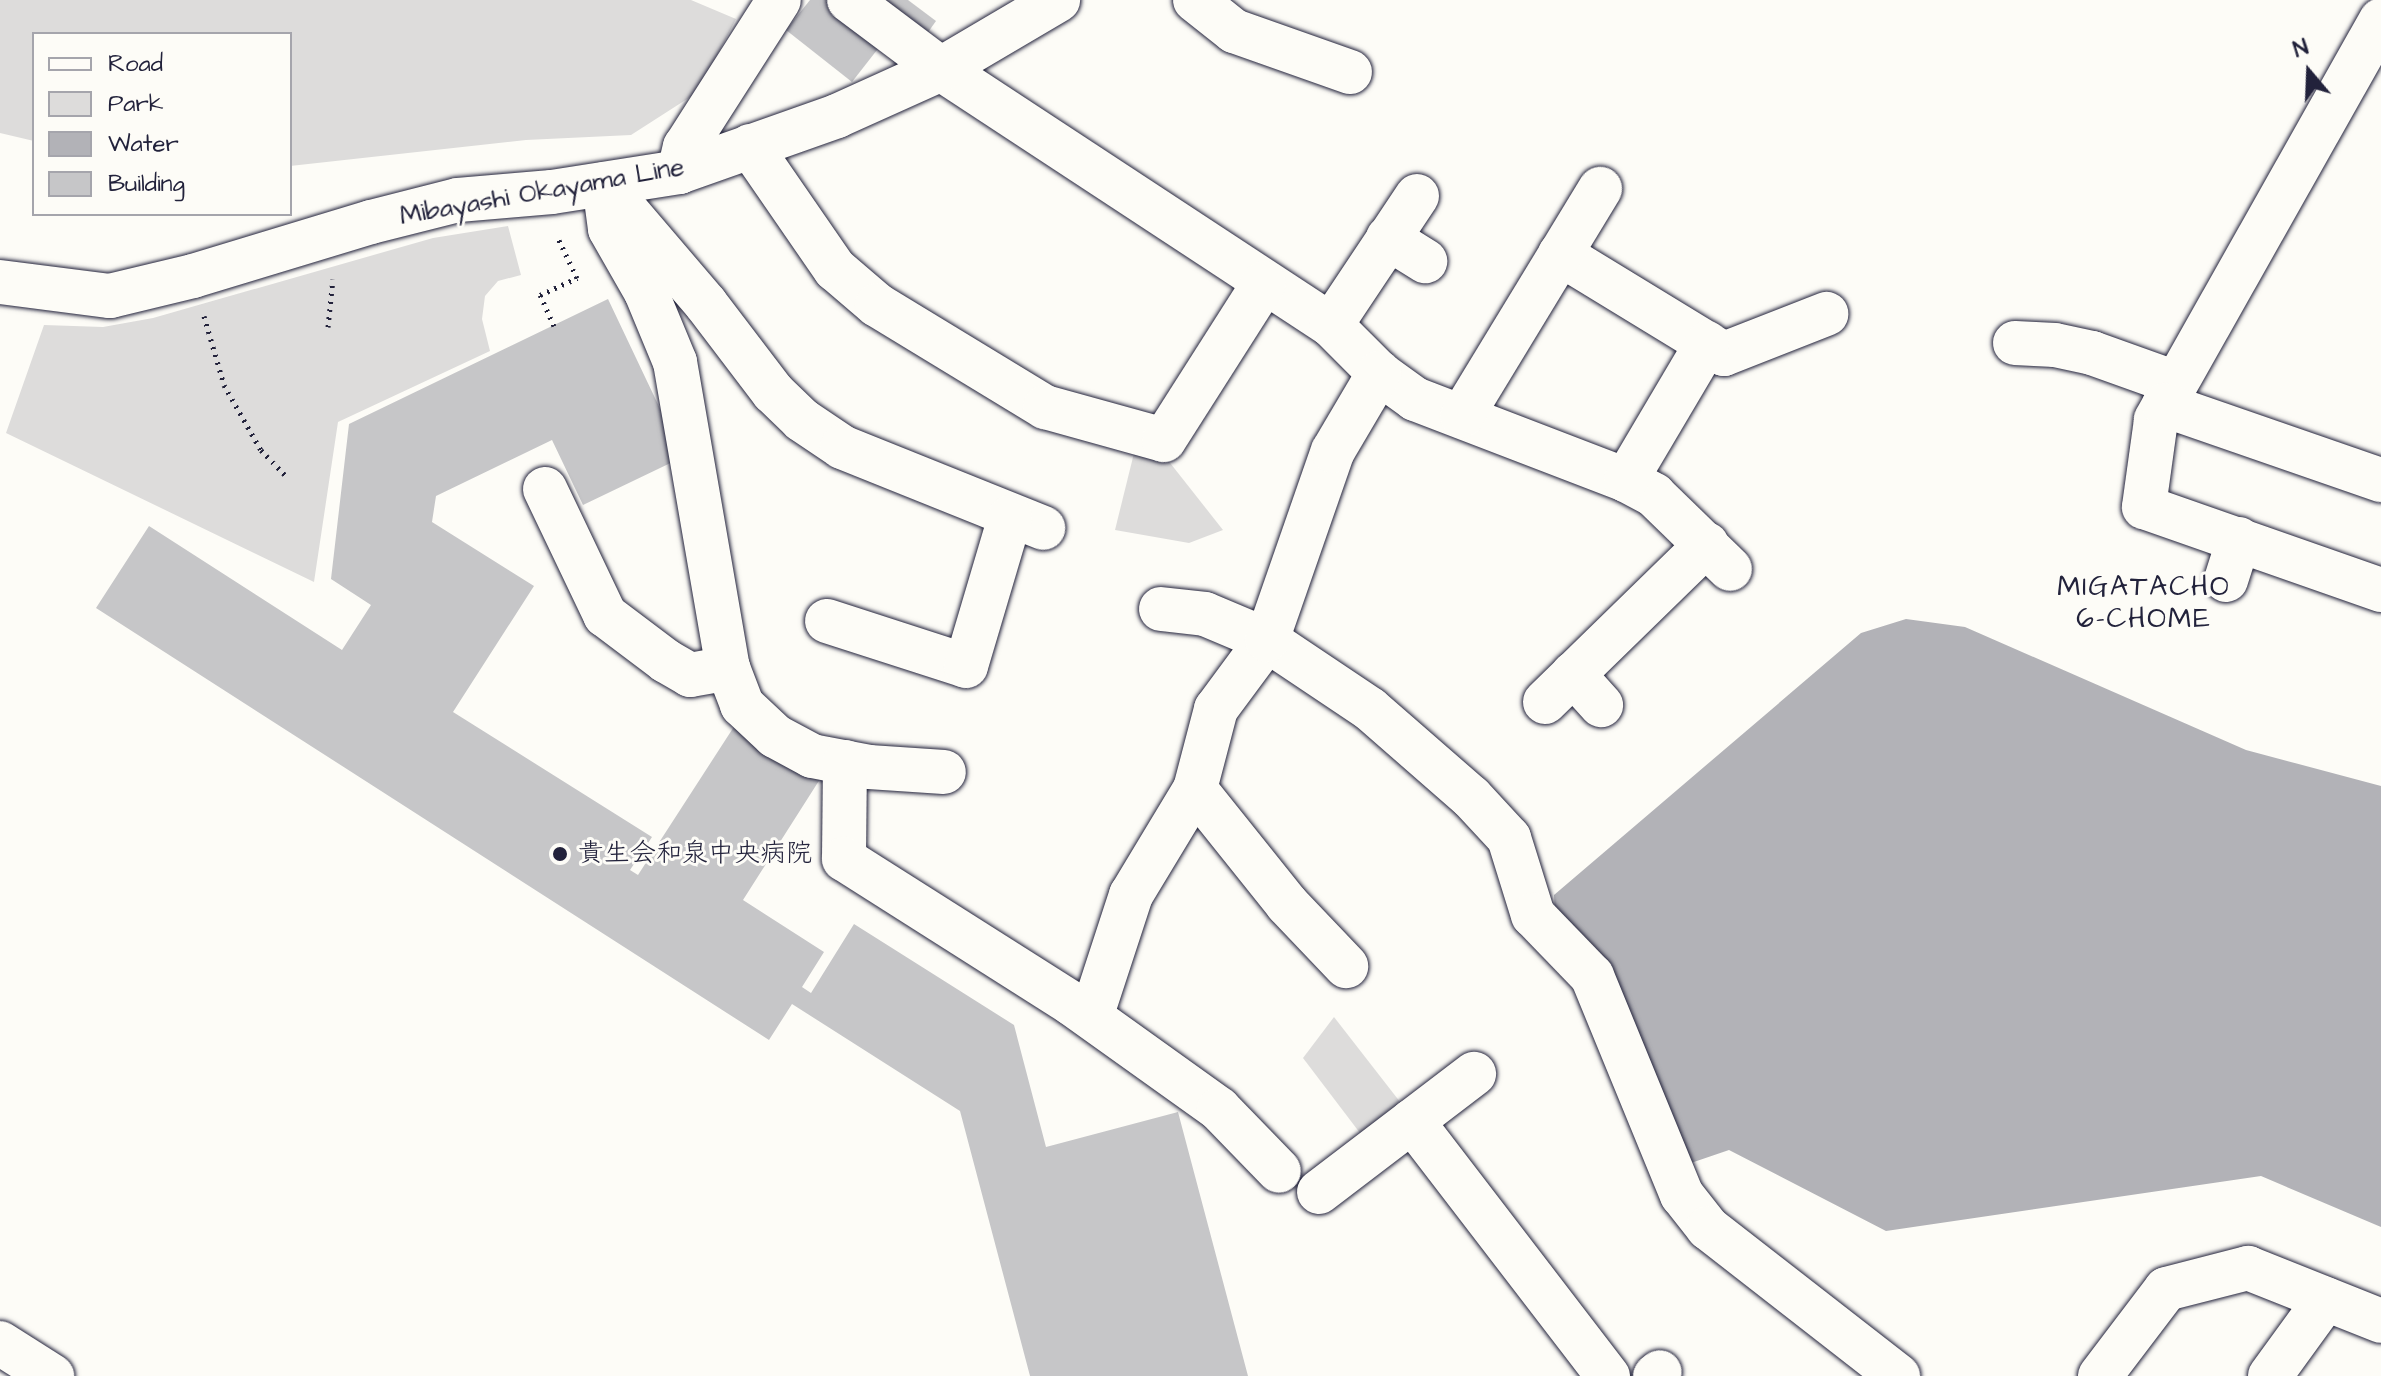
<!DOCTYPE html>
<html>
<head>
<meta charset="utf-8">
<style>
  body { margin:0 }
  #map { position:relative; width:2381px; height:1376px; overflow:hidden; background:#fdfcf7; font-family:"Architects Daughter","Klee One",sans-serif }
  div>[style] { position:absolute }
  .green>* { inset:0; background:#dddcdb }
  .water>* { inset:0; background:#b2b2b7 }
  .building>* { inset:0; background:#c6c6c8 }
  .path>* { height:5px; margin-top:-2.5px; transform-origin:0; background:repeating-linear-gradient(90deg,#22223b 0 2px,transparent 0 8px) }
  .roads { filter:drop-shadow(0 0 2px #22223b) drop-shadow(0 0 2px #22223b) }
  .minor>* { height:44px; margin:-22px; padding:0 22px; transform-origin:22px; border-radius:22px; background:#fdfcf7 }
  .major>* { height:44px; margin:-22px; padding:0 22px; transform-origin:22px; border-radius:22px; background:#fdfcf7 }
  .dots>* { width:22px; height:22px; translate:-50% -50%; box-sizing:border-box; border:4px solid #fdfcf7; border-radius:50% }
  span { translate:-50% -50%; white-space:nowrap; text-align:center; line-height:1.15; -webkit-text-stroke:6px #fdfcf7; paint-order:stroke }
  .street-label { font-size:26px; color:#22223b }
  .poi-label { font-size:26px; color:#22223b }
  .left { translate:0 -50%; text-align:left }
  .neighbourhood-label { font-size:28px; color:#22223b; letter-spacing:2px }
  .legend { position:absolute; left:32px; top:32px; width:260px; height:184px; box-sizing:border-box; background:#fdfcf7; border:2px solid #a5a5ac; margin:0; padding:10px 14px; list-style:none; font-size:24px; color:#22223b }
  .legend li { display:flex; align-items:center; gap:16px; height:40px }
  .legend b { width:40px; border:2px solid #a5a5ac }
  .north { position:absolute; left:2269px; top:32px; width:80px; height:80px; -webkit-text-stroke:6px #fdfcf7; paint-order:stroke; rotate:341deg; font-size:22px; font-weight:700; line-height:32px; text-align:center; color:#22223b }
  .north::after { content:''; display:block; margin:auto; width:28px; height:36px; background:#22223b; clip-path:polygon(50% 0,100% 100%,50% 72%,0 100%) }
</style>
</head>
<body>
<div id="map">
  <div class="green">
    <i style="clip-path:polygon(0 0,691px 0,736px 19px,698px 92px,631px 135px,526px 140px,290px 166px,290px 34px,34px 34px,34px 141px,0 133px)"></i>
    <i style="clip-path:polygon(508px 226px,521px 275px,498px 281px,485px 296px,482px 319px,490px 351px,338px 422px,314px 582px,6px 433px,44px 325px,103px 327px,153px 318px,433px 238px)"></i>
    <i style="clip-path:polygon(1135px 449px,1167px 459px,1223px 530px,1189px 543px,1115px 530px)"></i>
    <i style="clip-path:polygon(1334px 1017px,1404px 1107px,1363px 1137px,1303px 1058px)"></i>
  </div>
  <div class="water">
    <i style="clip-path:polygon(1906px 619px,1965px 627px,2246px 750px,2381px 786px,2381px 1227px,2261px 1176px,1886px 1231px,1729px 1150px,1688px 1164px,1555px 914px,1554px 895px,1861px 633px)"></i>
  </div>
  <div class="building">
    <i style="clip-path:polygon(810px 0,832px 0,884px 41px,852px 82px,786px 30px)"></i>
    <i style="clip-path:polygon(856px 0,908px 0,936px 21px,919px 45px)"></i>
    <i style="clip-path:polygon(608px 299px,683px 457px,583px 505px,552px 440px,436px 496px,432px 522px,534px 586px,453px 712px,652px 837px,630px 870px,638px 875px,737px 722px,822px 776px,743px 900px,824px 952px,802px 987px,811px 993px,854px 924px,1014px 1025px,1046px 1147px,1178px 1112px,1248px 1376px,1030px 1376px,960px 1111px,792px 1004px,769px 1040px,96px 608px,149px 526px,342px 650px,371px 605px,331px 579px,349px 424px)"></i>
  </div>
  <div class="path">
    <i style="left:204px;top:316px;width:72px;rotate:73.8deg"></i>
    <i style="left:224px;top:385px;width:75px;rotate:60.4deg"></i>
    <i style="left:261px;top:450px;width:35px;rotate:46deg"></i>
    <i style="left:554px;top:326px;width:34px;rotate:-114deg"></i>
    <i style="left:540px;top:295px;width:41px;rotate:-24.7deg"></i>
    <i style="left:577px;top:278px;width:47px;rotate:-115.5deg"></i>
    <i style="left:328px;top:327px;width:48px;rotate:-84.1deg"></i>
  </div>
  <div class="roads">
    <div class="minor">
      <i style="left:849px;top:0;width:115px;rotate:36.9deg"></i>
      <i style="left:941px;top:69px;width:467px;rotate:33.3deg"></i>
      <i style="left:1331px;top:325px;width:68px;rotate:45deg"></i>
      <i style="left:1379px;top:373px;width:44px;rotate:35.8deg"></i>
      <i style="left:1415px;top:399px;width:226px;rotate:21deg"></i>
      <i style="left:1626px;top:480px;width:32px;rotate:28deg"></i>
      <i style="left:1654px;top:495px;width:106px;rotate:44.2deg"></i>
      <i style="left:1195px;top:0;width:50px;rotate:38.5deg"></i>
      <i style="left:1234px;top:31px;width:123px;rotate:19.5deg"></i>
      <i style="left:2381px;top:20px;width:459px;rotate:119.4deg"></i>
      <i style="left:2156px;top:420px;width:88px;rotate:97.9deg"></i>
      <i style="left:2144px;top:507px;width:251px;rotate:19.3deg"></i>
      <i style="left:750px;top:146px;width:150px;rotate:55.4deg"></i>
      <i style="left:835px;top:269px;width:55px;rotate:40.6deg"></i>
      <i style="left:877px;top:305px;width:197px;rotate:31.3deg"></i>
      <i style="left:1045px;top:407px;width:123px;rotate:15.5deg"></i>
      <i style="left:1164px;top:440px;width:186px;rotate:-57.5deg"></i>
      <i style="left:679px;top:172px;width:26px;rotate:-77deg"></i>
      <i style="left:685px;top:147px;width:174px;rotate:-57.4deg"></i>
      <i style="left:604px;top:184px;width:45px;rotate:82.4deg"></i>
      <i style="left:610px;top:229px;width:73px;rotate:60.3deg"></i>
      <i style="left:646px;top:292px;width:76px;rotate:67.5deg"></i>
      <i style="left:675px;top:362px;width:311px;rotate:80.2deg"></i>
      <i style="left:728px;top:668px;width:40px;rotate:69deg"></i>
      <i style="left:742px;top:705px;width:45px;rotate:43.2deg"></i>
      <i style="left:775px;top:736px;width:42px;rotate:28.4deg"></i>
      <i style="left:812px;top:756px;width:58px;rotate:10.9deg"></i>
      <i style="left:869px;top:767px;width:75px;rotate:3.8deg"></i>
      <i style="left:613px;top:195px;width:143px;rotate:49.5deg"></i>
      <i style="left:706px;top:304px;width:111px;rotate:52.7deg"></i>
      <i style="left:773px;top:392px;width:40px;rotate:44deg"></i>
      <i style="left:802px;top:420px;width:48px;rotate:34deg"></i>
      <i style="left:842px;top:447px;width:217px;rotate:21.9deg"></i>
      <i style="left:1388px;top:238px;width:44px;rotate:31.9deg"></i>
      <i style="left:1560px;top:254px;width:192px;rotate:31.4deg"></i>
      <i style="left:1724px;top:354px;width:110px;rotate:-21.4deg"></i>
      <i style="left:1331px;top:325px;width:155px;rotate:-56.3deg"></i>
      <i style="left:2015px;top:343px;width:40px;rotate:2.9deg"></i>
      <i style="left:2055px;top:345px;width:38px;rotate:12deg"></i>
      <i style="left:2092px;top:353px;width:89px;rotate:19.7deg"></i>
      <i style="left:2164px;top:405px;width:230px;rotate:19.1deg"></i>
      <i style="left:1462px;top:416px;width:266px;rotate:-58.7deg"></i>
      <i style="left:1626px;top:480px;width:159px;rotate:-59.4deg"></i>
      <i style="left:545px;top:489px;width:140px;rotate:64.5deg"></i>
      <i style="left:605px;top:615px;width:76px;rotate:37deg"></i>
      <i style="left:666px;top:661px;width:28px;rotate:30deg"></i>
      <i style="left:690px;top:675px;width:39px;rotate:-10deg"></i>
      <i style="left:2226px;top:580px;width:43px;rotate:-72.4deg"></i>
      <i style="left:1161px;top:609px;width:44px;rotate:6.5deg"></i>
      <i style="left:1205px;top:614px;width:67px;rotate:22.8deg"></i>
      <i style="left:1267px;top:640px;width:124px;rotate:33.8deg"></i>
      <i style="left:1370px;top:709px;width:134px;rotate:41.1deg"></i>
      <i style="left:1471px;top:797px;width:56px;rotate:47.2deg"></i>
      <i style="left:1509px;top:838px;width:81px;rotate:72.7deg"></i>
      <i style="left:1533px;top:915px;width:85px;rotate:46deg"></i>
      <i style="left:1592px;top:976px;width:237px;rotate:67.7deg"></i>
      <i style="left:1682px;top:1195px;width:42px;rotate:51.8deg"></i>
      <i style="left:1708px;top:1228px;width:241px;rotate:37.9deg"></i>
      <i style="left:827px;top:621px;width:146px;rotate:17.9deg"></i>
      <i style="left:966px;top:666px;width:155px;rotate:-73.5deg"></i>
      <i style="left:1573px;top:674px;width:42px;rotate:47.9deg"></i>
      <i style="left:1545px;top:702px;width:226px;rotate:-44.3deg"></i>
      <i style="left:845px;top:762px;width:97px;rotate:90.6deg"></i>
      <i style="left:844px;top:859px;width:269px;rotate:32.4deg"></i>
      <i style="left:1071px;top:1003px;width:182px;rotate:35.6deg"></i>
      <i style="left:1219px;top:1109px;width:86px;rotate:45.9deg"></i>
      <i style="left:1195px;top:789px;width:147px;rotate:51.3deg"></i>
      <i style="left:1287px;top:904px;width:86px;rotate:46.4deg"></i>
      <i style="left:1096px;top:1002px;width:113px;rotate:-71.9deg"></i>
      <i style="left:1131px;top:895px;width:124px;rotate:-58.9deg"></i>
      <i style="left:1195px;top:789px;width:83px;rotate:-75.3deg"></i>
      <i style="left:1216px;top:709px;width:86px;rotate:-53.5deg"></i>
      <i style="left:1267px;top:640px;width:200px;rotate:-70.8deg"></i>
      <i style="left:1333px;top:451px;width:91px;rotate:-59.5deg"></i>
      <i style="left:1412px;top:1121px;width:322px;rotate:52.5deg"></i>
      <i style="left:1319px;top:1192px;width:195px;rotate:-37.3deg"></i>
      <i style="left:0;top:1343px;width:62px;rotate:32.4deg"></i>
      <i style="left:1655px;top:1376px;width:6px;rotate:-39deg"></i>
      <i style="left:2100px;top:1376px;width:109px;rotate:-52.8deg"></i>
      <i style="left:2166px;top:1289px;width:85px;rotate:-14.4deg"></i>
      <i style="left:2248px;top:1268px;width:143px;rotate:21.7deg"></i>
      <i style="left:2270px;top:1376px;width:95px;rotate:-54deg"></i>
    </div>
    <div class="major">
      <i style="left:0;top:282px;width:111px;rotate:7.3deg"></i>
      <i style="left:110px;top:296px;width:85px;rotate:-13.5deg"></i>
      <i style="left:193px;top:276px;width:186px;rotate:-16.9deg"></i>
      <i style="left:371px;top:222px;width:90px;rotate:-14.2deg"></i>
      <i style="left:458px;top:200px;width:94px;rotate:-4.9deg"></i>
      <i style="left:552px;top:192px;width:129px;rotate:-8.9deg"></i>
      <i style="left:679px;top:172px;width:168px;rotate:-19.5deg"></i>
      <i style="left:837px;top:116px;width:114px;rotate:-24.3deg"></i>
      <i style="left:941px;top:69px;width:136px;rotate:-30.5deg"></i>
    </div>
  </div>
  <div class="dots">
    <i style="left:560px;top:854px;background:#22223b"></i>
  </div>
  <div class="street-label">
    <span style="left:542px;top:192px;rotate:-10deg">Mibayashi Okayama Line</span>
  </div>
  <div class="poi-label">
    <span class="left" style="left:578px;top:854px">貴生会和泉中央病院</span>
  </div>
  <div class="neighbourhood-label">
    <span style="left:2144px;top:603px">MIGATACHO<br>6-CHOME</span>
  </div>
  <ul class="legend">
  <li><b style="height:10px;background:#fdfcf7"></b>Road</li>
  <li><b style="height:22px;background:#dddcdb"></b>Park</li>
  <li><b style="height:22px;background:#b2b2b7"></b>Water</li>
  <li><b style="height:22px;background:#c6c6c8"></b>Building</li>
  </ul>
  <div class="north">N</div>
</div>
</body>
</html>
